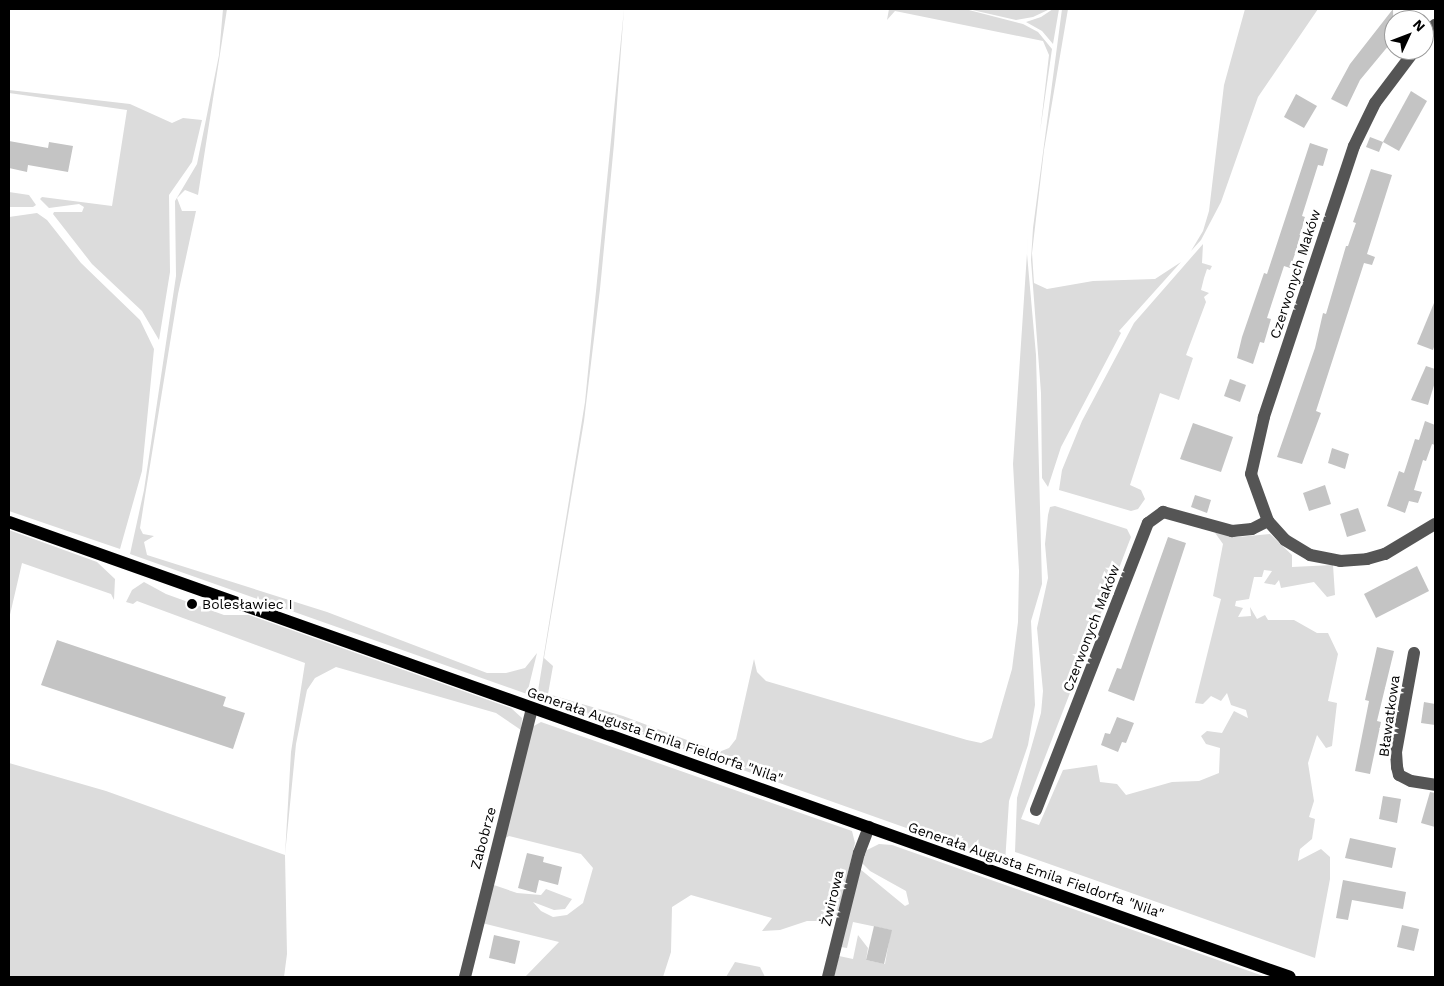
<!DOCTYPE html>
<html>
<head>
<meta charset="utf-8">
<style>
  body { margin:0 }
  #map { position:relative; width:1444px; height:986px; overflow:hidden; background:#fff; font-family:"Work Sans",sans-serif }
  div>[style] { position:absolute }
  .green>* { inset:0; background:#dcdcdc }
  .building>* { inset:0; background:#c4c4c4 }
  .minor>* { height:12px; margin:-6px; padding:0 6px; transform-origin:6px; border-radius:6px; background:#555 }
  .major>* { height:12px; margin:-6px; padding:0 6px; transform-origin:6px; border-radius:6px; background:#000 }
  .dots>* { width:14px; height:14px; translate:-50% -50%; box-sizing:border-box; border:2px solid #fff; border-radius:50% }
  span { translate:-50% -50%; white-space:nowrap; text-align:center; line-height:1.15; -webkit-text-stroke:5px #fff; paint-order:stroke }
  .street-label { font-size:14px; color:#000 }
  .poi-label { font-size:14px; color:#000 }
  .left { translate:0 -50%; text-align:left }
  .frame { position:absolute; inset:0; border:10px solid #000; pointer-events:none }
  .north { position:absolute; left:1384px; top:10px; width:50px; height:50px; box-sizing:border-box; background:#fff; border:1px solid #999; border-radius:50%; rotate:47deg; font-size:14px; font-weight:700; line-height:20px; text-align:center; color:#000 }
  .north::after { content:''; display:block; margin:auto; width:18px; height:22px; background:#000; clip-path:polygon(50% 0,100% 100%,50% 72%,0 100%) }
</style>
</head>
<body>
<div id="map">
  <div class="green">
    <i style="clip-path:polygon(223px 9px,227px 9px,198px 195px,185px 190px,177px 198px,182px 211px,196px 211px,178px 294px,145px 496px,140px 528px,143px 534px,154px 536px,144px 542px,147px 555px,327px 612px,487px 673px,506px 673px,525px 668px,537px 653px,527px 694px,130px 554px,144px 490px,176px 276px,175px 201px,197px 164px,219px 55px)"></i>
    <i style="clip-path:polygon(624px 9px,614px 144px,600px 289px,584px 421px,544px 658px,553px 666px,548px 694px,623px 716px,719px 752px,729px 748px,736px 739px,754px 659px,757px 672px,766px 681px,967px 740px,981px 743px,992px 738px,1012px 669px,1018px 622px,1019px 571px,1013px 464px,1030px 208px,1027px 254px,1036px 355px,1042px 584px,1031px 621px,1035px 705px,1028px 745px,1009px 801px,1005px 863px,537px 697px,585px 402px)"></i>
    <i style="clip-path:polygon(889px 9px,965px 9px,1023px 24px,1038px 32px,1052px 49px,1040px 132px,1049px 55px,1043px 41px,895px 11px,887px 20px)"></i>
    <i style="clip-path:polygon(968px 9px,1050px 9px,1033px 17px,1016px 20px)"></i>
    <i style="clip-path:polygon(1053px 9px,1059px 9px,1053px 44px,1042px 31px,1026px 22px,1041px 17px)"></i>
    <i style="clip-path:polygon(1062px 9px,1068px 9px,1044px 150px,1032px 253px,1034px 283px,1047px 289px,1093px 281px,1155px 279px,1181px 262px,1119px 331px,1121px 333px,1061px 447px,1048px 487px,1042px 478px,1041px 393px,1031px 260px,1033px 228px)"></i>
    <i style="clip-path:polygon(1245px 9px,1318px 9px,1258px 97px,1221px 202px,1201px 240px,1191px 251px,1203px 231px,1209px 211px,1224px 85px)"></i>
    <i style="clip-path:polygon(9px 90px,130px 104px,172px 123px,183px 118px,202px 120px,192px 162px,169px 195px,170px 272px,159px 340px,142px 311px,92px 264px,53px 214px,54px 212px,82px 212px,84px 207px,79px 204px,49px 208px,40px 199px,42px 197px,112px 206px,127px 110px,9px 93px)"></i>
    <i style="clip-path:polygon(9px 192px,29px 195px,36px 205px,33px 207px,9px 207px)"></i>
    <i style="clip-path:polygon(37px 213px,47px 220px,81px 263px,140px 320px,154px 349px,142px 471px,120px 549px,9px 511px,9px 217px)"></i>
    <i style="clip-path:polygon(1203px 244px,1202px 263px,1212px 266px,1210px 270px,1207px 269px,1204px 278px,1201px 290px,1209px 293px,1204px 297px,1206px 302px,1186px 355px,1193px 358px,1179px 400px,1160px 393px,1130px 485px,1141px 490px,1145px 499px,1138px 509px,1131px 511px,1059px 490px,1062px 470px,1082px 421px,1134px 323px)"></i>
    <i style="clip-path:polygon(1055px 506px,1127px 529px,1131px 537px,1116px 576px,1101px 589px,1112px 585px,1021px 819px,1039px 825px,1063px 770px,1097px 765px,1100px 782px,1117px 784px,1126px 795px,1172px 782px,1199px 781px,1219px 773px,1220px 748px,1206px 744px,1201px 736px,1207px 731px,1222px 733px,1234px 711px,1248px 718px,1246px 710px,1231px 705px,1227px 693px,1221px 701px,1211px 696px,1203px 704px,1195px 703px,1221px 599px,1213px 596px,1223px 544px,1213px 530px,1238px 537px,1270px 534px,1292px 555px,1292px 567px,1333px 565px,1335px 595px,1327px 597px,1314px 582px,1281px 588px,1279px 580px,1275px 585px,1264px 583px,1272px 571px,1264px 570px,1262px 577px,1254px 577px,1249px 599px,1236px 601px,1235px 606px,1243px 608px,1238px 617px,1251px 616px,1250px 607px,1257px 619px,1265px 615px,1268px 620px,1294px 620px,1317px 633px,1328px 633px,1338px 654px,1328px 701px,1337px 703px,1332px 746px,1326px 748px,1317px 735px,1308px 763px,1314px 801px,1309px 817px,1315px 819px,1312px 839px,1300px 849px,1298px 861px,1321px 849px,1330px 857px,1330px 879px,1315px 958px,1015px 852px,1017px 798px,1041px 713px,1043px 691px,1037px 628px,1048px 578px,1045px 544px,1048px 515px,1050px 507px)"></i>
    <i style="clip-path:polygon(9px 530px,97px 562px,115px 579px,114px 600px,111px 594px,22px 563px,9px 619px)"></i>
    <i style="clip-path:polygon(144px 582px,166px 594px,224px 615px,249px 615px,511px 708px,522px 718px,521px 730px,496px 713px,336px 667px,315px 678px,307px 690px,296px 744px,285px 855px,287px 954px,284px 977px,9px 977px,9px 763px,106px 791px,285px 855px,291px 752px,305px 663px,137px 601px,133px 604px,126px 602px,132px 590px)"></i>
    <i style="clip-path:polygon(541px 722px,852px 831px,855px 843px,838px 916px,831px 921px,807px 921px,780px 930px,762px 931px,772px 918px,691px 895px,672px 907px,671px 952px,663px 977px,525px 977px,559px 942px,482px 923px,491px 884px,517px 893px,541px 895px,546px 889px,572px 899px,565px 909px,554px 910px,533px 902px,541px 911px,553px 917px,567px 915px,583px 903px,593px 868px,581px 854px,509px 836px,502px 840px,532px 727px)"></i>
    <i style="clip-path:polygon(879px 844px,892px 845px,1266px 977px,834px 977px,839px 956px,853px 959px,858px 935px,868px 948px,866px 960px,885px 964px,891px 930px,853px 922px,847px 948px,841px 947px,860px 869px,905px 906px,909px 904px,906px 891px,870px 871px,862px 863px,865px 851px)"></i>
    <i style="clip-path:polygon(735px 962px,760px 967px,765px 977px,726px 977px)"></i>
  </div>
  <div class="building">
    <i style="clip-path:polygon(1393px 9px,1394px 39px,1360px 80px,1347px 107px,1331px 99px,1350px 64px)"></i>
    <i style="clip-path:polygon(1411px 91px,1427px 101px,1399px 151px,1383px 142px)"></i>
    <i style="clip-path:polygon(1296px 94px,1317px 106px,1304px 128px,1284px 117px)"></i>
    <i style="clip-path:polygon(1370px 137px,1383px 142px,1379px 152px,1366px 147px)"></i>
    <i style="clip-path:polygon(9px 141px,48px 148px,49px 142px,73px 146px,68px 172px,28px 165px,27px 172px,9px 168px)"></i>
    <i style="clip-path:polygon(1310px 143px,1328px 149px,1323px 166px,1318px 165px,1302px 216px,1305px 217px,1296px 251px,1290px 268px,1284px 266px,1267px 318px,1271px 319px,1264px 343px,1260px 342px,1253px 364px,1237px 358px,1242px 337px,1264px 273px,1267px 274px)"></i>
    <i style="clip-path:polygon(1371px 169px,1392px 175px,1367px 254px,1375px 257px,1372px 265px,1364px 263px,1316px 411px,1321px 413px,1302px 464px,1277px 457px,1315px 348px,1323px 313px,1326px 314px,1346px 246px,1348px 246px,1356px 223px,1353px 222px)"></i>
    <i style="clip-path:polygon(1434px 303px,1435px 344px,1433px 350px,1417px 344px)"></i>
    <i style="clip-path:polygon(1426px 366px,1435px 369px,1435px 382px,1428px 405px,1411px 400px)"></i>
    <i style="clip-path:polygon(1230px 379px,1246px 385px,1240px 402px,1224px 396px)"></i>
    <i style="clip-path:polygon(1425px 421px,1435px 425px,1435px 445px,1432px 444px,1426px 461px,1423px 460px,1414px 490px,1422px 492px,1418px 503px,1409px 501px,1405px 513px,1387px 506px,1399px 471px,1404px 473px,1415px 439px,1419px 440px)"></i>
    <i style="clip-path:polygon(1193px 423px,1233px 437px,1221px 472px,1180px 459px)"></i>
    <i style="clip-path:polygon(1332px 448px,1349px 454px,1345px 469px,1328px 463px)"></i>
    <i style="clip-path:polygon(1325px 485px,1331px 504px,1309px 511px,1303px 493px)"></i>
    <i style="clip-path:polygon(1195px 495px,1211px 500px,1207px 513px,1191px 507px)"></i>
    <i style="clip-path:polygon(1358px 508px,1366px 531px,1347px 537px,1340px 514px)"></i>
    <i style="clip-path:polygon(1168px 537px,1186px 543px,1134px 701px,1108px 691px,1117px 668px,1121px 669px)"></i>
    <i style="clip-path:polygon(1417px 566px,1429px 591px,1376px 618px,1364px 594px)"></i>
    <i style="clip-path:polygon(57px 640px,226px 697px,223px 706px,245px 713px,233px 749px,41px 685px)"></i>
    <i style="clip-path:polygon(1377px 647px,1394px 651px,1377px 721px,1381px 722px,1370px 774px,1355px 771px,1369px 701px,1365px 700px)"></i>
    <i style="clip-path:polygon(1424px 702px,1435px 704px,1435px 725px,1421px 723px)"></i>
    <i style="clip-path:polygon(1117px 717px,1134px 723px,1126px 743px,1122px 742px,1118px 752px,1101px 745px,1105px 733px,1110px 734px)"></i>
    <i style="clip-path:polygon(1430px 792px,1435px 793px,1435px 827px,1421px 823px)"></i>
    <i style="clip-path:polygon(1383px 796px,1401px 799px,1397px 823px,1379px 819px)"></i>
    <i style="clip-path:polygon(1350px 838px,1396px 848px,1392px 868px,1345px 858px)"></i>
    <i style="clip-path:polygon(527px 853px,544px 857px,543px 862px,562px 867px,558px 885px,539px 880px,536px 893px,518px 888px)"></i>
    <i style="clip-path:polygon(1343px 880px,1406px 892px,1403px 909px,1352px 900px,1348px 920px,1336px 918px)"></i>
    <i style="clip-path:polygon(1402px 925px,1419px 929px,1414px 951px,1397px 947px)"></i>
    <i style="clip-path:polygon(874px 926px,892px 930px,884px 964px,866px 960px)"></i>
    <i style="clip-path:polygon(494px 935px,520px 941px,515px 964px,489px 958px)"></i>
  </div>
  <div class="minor">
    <i style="left:1424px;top:39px;width:18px;rotate:-52deg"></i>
    <i style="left:1415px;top:50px;width:66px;rotate:127deg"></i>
    <i style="left:1375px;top:103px;width:48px;rotate:116deg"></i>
    <i style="left:1354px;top:146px;width:286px;rotate:108.4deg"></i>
    <i style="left:1264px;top:417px;width:58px;rotate:102.8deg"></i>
    <i style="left:1251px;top:474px;width:50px;rotate:70.1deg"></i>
    <i style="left:1268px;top:521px;width:25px;rotate:48deg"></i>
    <i style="left:1285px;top:540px;width:29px;rotate:31deg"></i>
    <i style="left:1310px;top:555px;width:31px;rotate:11deg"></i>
    <i style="left:1340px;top:561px;width:27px;rotate:-4deg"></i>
    <i style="left:1367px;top:559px;width:19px;rotate:-16deg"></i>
    <i style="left:1385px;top:554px;width:58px;rotate:-31deg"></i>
    <i style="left:1414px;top:653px;width:101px;rotate:100.3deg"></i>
    <i style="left:1396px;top:752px;width:15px;rotate:86deg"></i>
    <i style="left:1397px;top:767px;width:8px;rotate:76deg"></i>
    <i style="left:1399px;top:775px;width:13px;rotate:27deg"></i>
    <i style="left:1411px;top:781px;width:24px;rotate:9deg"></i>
    <i style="left:1036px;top:810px;width:308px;rotate:-68.7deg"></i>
    <i style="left:1148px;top:523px;width:19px;rotate:-36deg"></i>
    <i style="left:1163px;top:512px;width:72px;rotate:15.4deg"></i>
    <i style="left:1232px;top:531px;width:20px;rotate:-6deg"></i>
    <i style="left:1252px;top:529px;width:18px;rotate:-27deg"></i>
    <i style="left:465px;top:977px;width:277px;rotate:-76deg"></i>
    <i style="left:828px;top:977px;width:128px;rotate:-76deg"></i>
    <i style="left:859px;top:853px;width:28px;rotate:-69deg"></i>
  </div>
  <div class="major">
    <i style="left:9px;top:522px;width:1359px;rotate:19.55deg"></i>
  </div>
  <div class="dots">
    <i style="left:192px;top:604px;background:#000"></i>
  </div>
  <div class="street-label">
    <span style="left:1295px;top:274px;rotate:-72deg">Czerwonych Maków</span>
    <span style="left:1091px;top:628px;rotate:-69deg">Czerwonych Maków</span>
    <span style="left:1389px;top:716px;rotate:-82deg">Bławatkowa</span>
    <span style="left:655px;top:735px;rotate:19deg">Generała Augusta Emila Fieldorfa "Nila"</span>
    <span style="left:483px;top:838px;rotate:-75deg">Zabobrze</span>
    <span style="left:1036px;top:870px;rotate:19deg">Generała Augusta Emila Fieldorfa "Nila"</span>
    <span style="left:832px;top:898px;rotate:-76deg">Żwirowa</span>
  </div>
  <div class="poi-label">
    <span class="left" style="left:202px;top:604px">Bolesławiec I</span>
  </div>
  <div class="frame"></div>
  <div class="north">N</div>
</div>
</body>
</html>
